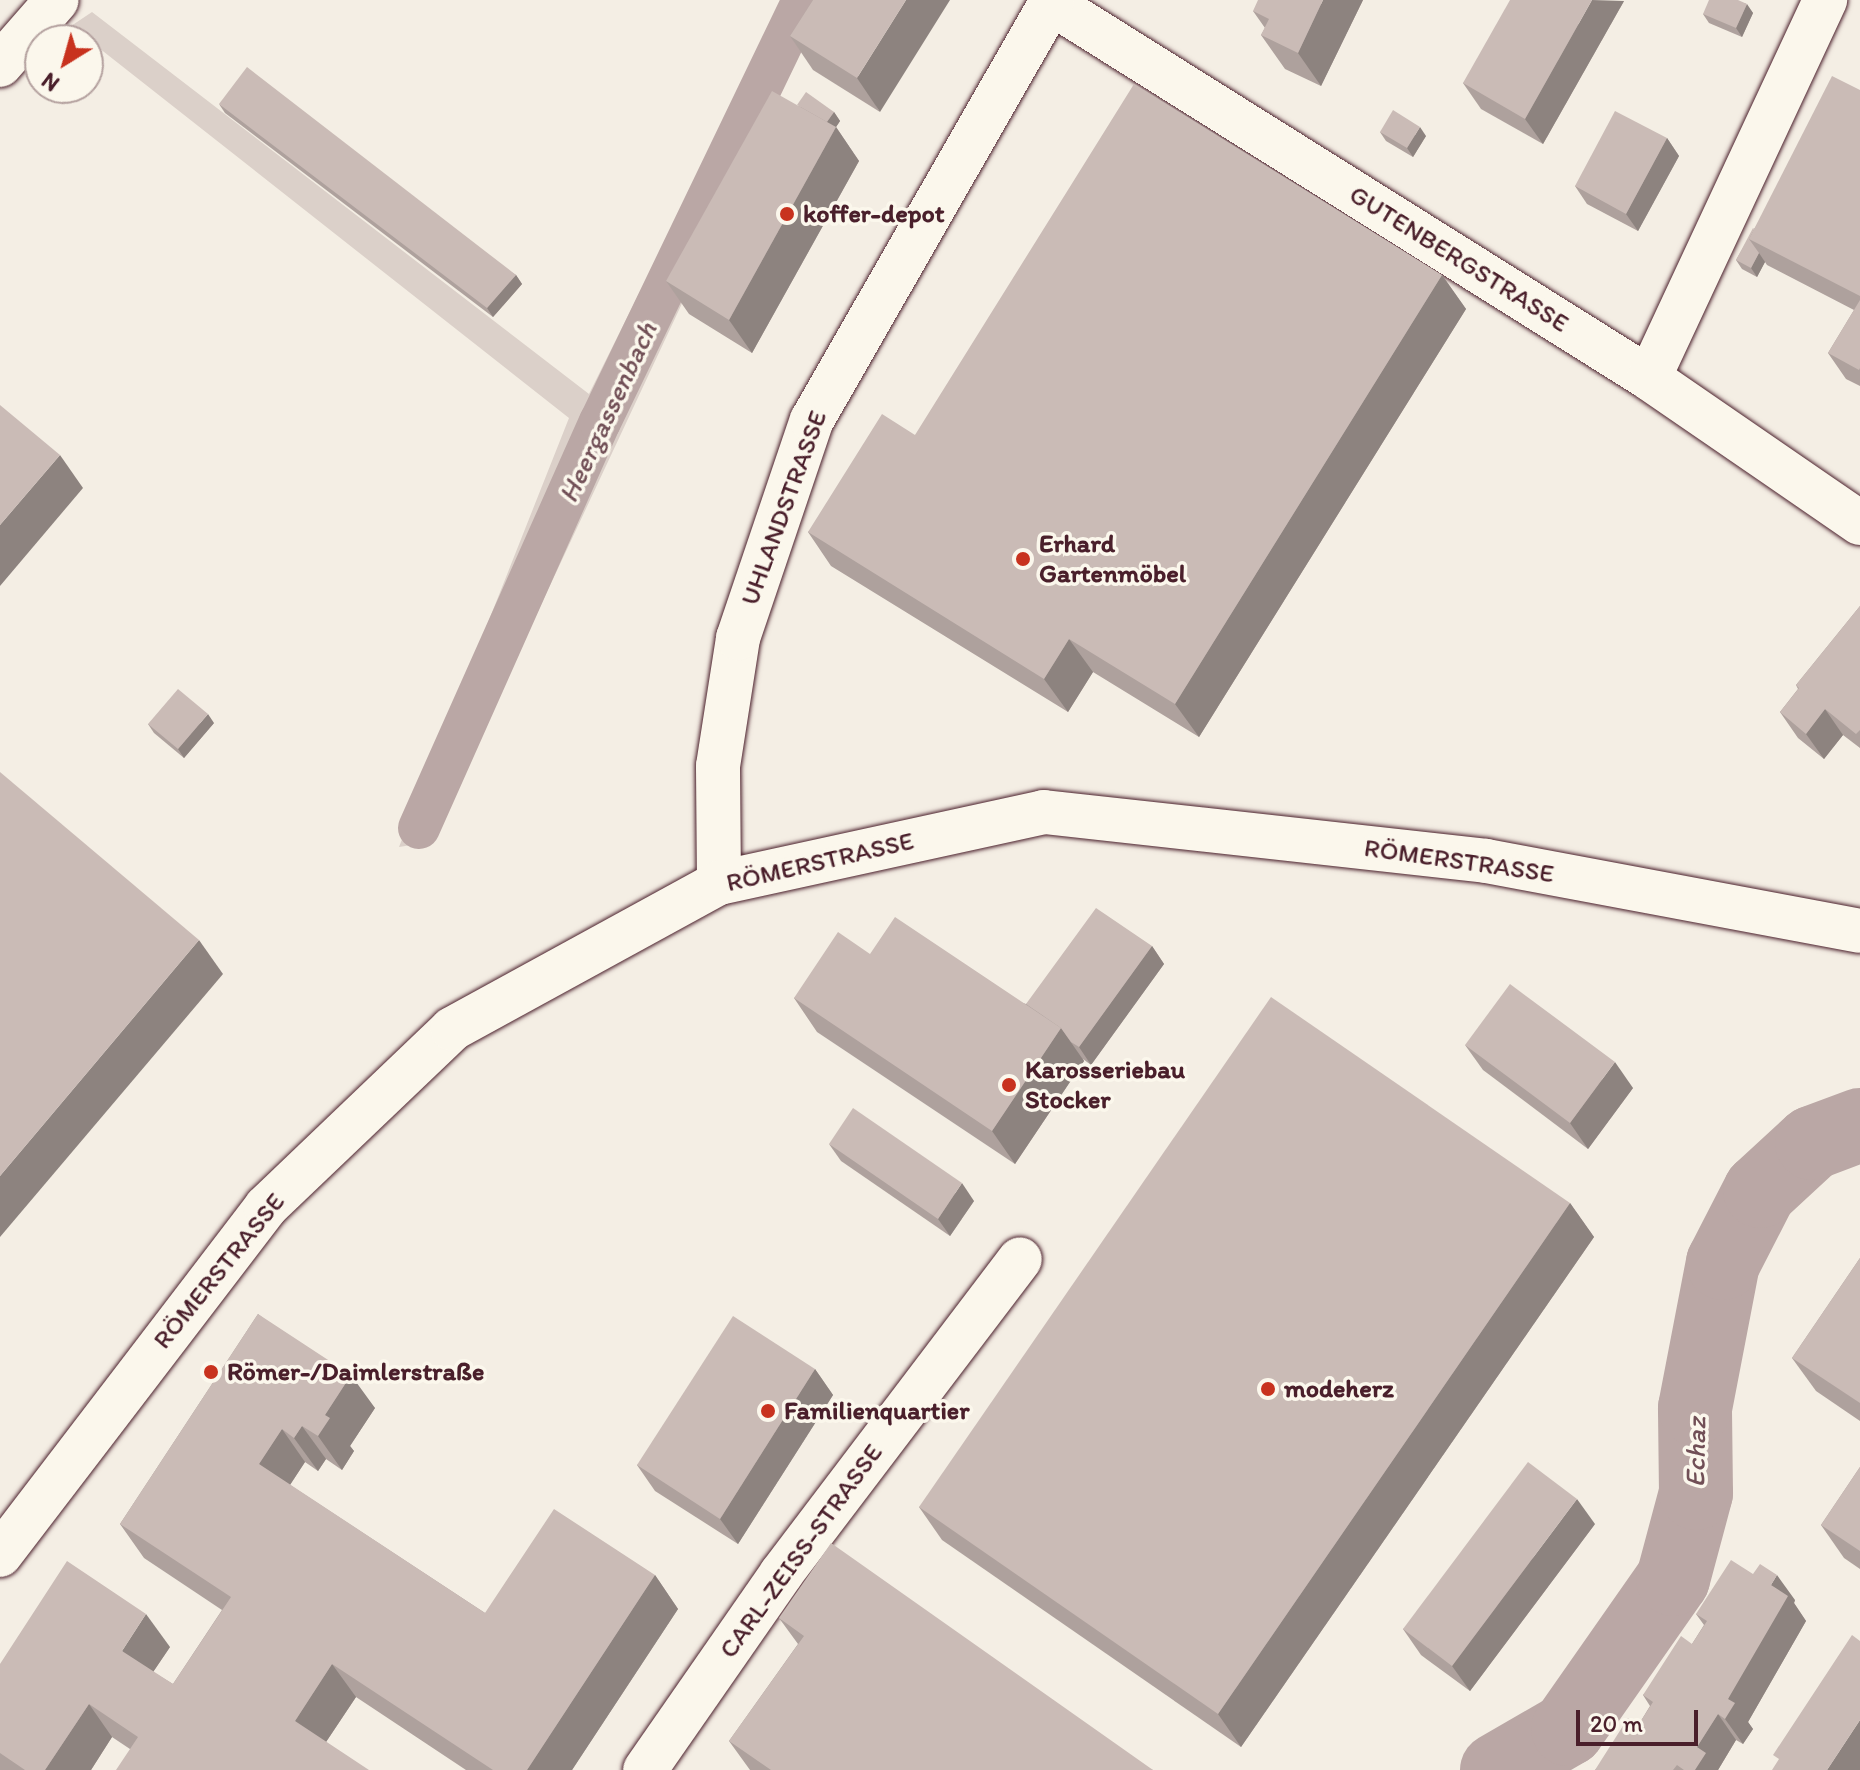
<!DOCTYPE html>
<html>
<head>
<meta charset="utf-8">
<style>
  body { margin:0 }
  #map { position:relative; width:1860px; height:1770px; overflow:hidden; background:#f4eee4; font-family:Itim,sans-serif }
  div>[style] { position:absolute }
  .green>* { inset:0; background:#dbd0c9 }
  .canal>* { height:42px; margin:-21px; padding:0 21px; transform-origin:21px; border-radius:21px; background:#baa7a5 }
  .river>* { height:74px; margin:-37px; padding:0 37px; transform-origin:37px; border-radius:37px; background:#baa7a5 }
  .roads { filter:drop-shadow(0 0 2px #4a1f2b) drop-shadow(0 0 2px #4a1f2b) }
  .minor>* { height:44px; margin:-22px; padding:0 22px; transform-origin:22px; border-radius:22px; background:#fbf7ec }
  .major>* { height:44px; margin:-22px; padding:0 22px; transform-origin:22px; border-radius:22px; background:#fbf7ec }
  .wall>* { inset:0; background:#aea19d }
  .shaded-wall>* { inset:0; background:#8d837f }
  .building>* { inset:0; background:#cabbb6 }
  .dots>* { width:22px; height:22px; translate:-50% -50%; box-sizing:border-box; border:4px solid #fbf7ec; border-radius:50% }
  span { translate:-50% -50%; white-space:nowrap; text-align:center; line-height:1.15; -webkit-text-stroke:7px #fbf7ec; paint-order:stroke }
  .poi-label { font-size:26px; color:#4a1f2b; font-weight:700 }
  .left { translate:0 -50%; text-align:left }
  .street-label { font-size:26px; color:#4a1f2b }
  .water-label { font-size:28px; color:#714f56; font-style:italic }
  .north { position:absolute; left:24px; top:24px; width:80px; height:80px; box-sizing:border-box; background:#fbf7ec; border:2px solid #b4a19f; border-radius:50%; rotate:217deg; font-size:22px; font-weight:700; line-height:32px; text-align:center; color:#4a1f2b }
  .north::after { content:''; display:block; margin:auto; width:28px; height:36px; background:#c8321e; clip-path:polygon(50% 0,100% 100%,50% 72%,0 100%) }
  .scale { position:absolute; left:1576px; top:1710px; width:122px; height:36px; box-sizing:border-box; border:4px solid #4a1f2b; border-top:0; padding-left:10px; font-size:24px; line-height:28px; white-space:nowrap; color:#4a1f2b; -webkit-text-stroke:6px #fbf7ec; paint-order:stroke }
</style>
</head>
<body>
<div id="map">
  <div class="green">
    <i style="clip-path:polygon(785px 0,824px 0,430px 842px,399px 847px,569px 418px,71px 26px,92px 12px,589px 394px)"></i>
  </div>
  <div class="canal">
    <i style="left:419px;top:828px;width:445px;rotate:-66deg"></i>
    <i style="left:600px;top:422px;width:468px;rotate:-64.3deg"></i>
  </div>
  <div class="river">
    <i style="left:1497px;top:1770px;width:82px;rotate:-30deg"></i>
    <i style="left:1568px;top:1729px;width:183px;rotate:-55deg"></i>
    <i style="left:1673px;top:1579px;width:89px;rotate:-75deg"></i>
    <i style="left:1696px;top:1493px;width:85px;rotate:-90.7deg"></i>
    <i style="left:1695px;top:1408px;width:148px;rotate:-79.1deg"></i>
    <i style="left:1723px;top:1263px;width:81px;rotate:-62.8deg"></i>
    <i style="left:1760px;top:1191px;width:71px;rotate:-42.7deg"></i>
    <i style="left:1812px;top:1143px;width:51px;rotate:-20.6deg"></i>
  </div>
  <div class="roads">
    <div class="minor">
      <i style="left:1051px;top:3px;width:706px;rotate:32.09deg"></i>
      <i style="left:1649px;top:378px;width:256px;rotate:34.5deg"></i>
      <i style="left:0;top:65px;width:86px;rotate:-48.8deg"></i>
      <i style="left:1649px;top:378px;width:417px;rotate:-65deg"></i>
      <i style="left:719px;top:883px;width:117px;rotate:-90.5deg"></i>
      <i style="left:718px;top:766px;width:130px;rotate:-81.1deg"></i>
      <i style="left:738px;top:638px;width:230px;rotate:-71.3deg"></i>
      <i style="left:812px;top:420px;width:484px;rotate:-60.2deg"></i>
      <i style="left:645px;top:1770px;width:239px;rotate:-55.2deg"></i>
      <i style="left:781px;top:1574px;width:395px;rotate:-52.8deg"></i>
    </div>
    <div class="major">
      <i style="left:0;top:1555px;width:438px;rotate:-52.6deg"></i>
      <i style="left:266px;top:1207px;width:257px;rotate:-43.7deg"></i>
      <i style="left:452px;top:1029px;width:304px;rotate:-28.7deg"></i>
      <i style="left:719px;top:883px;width:333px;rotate:-12.3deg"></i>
      <i style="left:1044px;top:812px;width:445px;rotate:6.3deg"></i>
      <i style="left:1486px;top:861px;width:380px;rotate:10.6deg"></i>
    </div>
  </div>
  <div class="wall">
    <i style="clip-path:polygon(813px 0,880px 112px,813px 70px,790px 36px)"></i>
    <i style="clip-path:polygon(1363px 0,1321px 86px,1285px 69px,1261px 35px,1265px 28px,1253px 11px)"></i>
    <i style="clip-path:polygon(1624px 1px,1543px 144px,1481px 109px,1463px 83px)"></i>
    <i style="clip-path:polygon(1745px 3px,1753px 13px,1742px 37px,1709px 23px,1703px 14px)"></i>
    <i style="clip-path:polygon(1860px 90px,1860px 386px,1846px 379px,1828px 353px,1854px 310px,1767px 265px,1765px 262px,1757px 277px,1742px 269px,1736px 260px,1754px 229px)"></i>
    <i style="clip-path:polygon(219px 104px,516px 275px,522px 284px,493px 317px,225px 113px)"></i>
    <i style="clip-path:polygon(798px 106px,834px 112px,840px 121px,836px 127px,859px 161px,752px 353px,689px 314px,666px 281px)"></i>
    <i style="clip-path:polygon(1380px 132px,1426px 136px,1413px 157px,1386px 141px)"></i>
    <i style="clip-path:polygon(1667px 138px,1679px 156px,1638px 231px,1587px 204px,1575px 186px)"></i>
    <i style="clip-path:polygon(1442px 275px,1466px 309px,1199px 737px,1093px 672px,1068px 712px,831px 566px,808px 532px,915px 435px)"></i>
    <i style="clip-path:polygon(1860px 606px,1860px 748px,1843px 735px,1824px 759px,1798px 738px,1780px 712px,1798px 689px,1796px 685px)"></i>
    <i style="clip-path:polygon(214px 723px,184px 758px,154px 733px,148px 724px)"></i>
    <i style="clip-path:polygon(1152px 946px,1164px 964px,1091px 1065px,1083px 1059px,1084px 1061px,1015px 1164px,817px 1032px,794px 998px,870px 954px,1026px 1004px)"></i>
    <i style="clip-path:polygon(1465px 1045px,1633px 1088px,1588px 1149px,1483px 1070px)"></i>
    <i style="clip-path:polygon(829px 1144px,974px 1201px,950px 1236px,841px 1161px)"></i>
    <i style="clip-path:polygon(1570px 1203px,1594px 1237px,1241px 1747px,942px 1540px,919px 1507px)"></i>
    <i style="clip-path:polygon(1860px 1258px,1860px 1421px,1816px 1391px,1792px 1358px)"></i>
    <i style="clip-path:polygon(258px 1314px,375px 1408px,350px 1446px,354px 1451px,342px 1470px,326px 1459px,318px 1471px,305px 1462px,290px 1485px,485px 1613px,655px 1575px,678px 1609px,572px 1770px,466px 1770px,356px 1697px,326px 1742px,130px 1749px,112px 1737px,91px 1770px,0 1770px,0 1664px,170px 1647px,153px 1672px,173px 1684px,222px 1610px,144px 1558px,120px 1524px)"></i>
    <i style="clip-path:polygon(815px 1369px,833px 1395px,738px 1544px,655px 1491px,637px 1465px)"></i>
    <i style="clip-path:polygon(1860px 1467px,1860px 1569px,1844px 1558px,1821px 1525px)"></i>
    <i style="clip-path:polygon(1595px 1524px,1470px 1691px,1421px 1655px,1403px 1629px)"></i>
    <i style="clip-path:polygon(1795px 1600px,1794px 1603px,1806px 1621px,1748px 1722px,1753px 1729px,1743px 1744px,1736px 1740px,1718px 1770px,1595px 1770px,1639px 1724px,1650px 1706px,1643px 1695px,1692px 1644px,1704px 1625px,1696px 1614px)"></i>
    <i style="clip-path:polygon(779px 1618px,1153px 1770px,750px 1770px,729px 1741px,798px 1644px)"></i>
  </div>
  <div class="shaded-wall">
    <i style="clip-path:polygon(906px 0,950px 0,880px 112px,857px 78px)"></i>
    <i style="clip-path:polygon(1323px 0,1363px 0,1321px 86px,1298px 53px)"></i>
    <i style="clip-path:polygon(1592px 0,1624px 1px,1543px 144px,1525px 119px)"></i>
    <i style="clip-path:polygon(1747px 4px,1753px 13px,1742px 37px,1736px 28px)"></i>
    <i style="clip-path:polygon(834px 112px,840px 121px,832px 133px,825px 124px)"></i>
    <i style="clip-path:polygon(836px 127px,859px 161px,752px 353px,729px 320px)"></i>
    <i style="clip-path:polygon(1420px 127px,1426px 136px,1413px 157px,1407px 148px)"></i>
    <i style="clip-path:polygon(1667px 138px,1679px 156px,1638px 231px,1626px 214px)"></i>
    <i style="clip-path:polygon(1759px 253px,1765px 262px,1757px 277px,1751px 268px)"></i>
    <i style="clip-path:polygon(516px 275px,522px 284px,493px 317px,487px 308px)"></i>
    <i style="clip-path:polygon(1442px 275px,1466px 309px,1199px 737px,1175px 704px)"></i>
    <i style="clip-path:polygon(60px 455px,83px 488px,0 586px,0 525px)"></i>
    <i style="clip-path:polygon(1069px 639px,1093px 672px,1068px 712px,1044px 679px)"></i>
    <i style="clip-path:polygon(1825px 709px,1843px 735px,1824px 759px,1806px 734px)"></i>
    <i style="clip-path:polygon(208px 714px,214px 723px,184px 758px,178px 749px)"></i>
    <i style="clip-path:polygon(199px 940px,223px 974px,0 1237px,0 1176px)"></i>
    <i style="clip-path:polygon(1152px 946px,1164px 964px,1091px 1065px,1079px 1047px)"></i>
    <i style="clip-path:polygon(1061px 1028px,1084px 1061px,1015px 1164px,992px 1131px)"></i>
    <i style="clip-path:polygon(1615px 1062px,1633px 1088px,1588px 1149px,1570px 1123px)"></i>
    <i style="clip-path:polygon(962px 1183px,974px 1201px,950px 1236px,938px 1219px)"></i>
    <i style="clip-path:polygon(1570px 1203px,1594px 1237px,1241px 1747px,1218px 1714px)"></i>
    <i style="clip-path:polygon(815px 1369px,833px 1395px,738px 1544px,720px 1519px)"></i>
    <i style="clip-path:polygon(351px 1375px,375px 1408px,350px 1446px,354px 1451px,342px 1470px,318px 1436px,325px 1415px)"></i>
    <i style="clip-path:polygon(302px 1426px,326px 1459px,318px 1471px,294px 1438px)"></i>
    <i style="clip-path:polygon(282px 1429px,305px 1462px,282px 1497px,259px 1464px)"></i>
    <i style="clip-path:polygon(1577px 1499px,1595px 1524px,1470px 1691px,1452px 1666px)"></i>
    <i style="clip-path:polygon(655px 1575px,678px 1609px,572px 1770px,527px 1770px)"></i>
    <i style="clip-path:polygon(1777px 1575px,1795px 1600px,1794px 1603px,1806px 1621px,1748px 1722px,1753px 1729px,1743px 1744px,1725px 1719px,1728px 1699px,1771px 1585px)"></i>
    <i style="clip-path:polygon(146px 1614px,170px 1647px,145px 1684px,122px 1651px)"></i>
    <i style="clip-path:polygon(332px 1664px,356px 1697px,318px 1754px,295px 1721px)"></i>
    <i style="clip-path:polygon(89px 1704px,112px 1737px,91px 1770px,45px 1770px)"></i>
    <i style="clip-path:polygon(1718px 1714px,1736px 1740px,1718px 1770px,1695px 1770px,1697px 1747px)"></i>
    <i style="clip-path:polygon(1860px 1720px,1860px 1770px,1827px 1770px)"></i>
  </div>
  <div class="building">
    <i style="clip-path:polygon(813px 0,906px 0,857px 78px,790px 36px)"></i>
    <i style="clip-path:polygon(1258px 0,1323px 0,1298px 53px,1261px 35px,1269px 19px,1253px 11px)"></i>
    <i style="clip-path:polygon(1510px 0,1592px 0,1525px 119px,1463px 83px)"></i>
    <i style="clip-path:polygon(1709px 0,1738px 0,1747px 4px,1736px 28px,1703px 14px)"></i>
    <i style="clip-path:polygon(247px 67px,516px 275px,487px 308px,219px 104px)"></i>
    <i style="clip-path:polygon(1832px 76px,1860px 90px,1860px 296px,1749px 239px)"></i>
    <i style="clip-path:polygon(1134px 84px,1442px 275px,1175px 704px,1069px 639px,1044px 679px,808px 532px,882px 414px,915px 435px)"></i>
    <i style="clip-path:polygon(772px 91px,836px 127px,729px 320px,666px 281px)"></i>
    <i style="clip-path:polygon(806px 92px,834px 112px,827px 122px,797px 105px)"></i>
    <i style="clip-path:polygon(1393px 110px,1420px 127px,1407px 148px,1380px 132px)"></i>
    <i style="clip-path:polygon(1615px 111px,1667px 138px,1626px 214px,1575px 186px)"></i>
    <i style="clip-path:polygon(1753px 228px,1754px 229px,1749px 239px,1759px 253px,1751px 268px,1736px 260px)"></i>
    <i style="clip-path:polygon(1860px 300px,1860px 368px,1859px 370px,1828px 353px)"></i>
    <i style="clip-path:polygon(0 405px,60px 455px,0 525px)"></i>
    <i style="clip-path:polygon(1860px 606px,1860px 730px,1856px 734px,1825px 709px,1806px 734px,1780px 712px,1799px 688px,1796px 685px)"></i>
    <i style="clip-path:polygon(178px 689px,208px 714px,178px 749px,148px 724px)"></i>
    <i style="clip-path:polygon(0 772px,199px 940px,0 1176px)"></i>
    <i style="clip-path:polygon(1096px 908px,1152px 946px,1079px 1047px,1071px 1042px,1061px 1028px,1026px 1004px)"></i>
    <i style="clip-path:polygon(895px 917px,1061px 1028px,992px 1131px,794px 998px,838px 932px,870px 954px)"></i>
    <i style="clip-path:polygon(1510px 984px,1615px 1062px,1570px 1123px,1465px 1045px)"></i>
    <i style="clip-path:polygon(1271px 997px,1570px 1203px,1218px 1714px,919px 1507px)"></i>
    <i style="clip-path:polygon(853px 1108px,962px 1183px,938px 1219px,829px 1144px)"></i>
    <i style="clip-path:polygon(1860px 1258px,1860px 1403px,1792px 1358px)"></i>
    <i style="clip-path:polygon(258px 1314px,351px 1375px,325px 1415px,330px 1418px,318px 1436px,302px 1426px,294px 1438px,282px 1429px,259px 1464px,485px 1613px,554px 1509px,655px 1575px,527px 1770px,493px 1770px,332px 1664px,295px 1721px,369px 1770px,116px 1770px,138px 1737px,89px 1704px,45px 1770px,25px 1770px,0 1753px,0 1664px,67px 1561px,146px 1614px,122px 1651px,173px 1684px,231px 1597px,120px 1524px)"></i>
    <i style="clip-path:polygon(733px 1316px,815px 1369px,720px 1519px,637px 1465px)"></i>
    <i style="clip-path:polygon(1528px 1462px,1577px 1499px,1452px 1666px,1403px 1629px)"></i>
    <i style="clip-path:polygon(1860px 1467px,1860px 1551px,1821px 1525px)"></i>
    <i style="clip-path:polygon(831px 1543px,1153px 1770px,771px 1770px,729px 1741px,804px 1636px,779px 1618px)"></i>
    <i style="clip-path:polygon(1731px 1560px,1753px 1574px,1760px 1564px,1777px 1575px,1771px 1585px,1788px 1596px,1728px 1699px,1735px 1703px,1725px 1719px,1718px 1714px,1697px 1747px,1706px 1753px,1695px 1770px,1684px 1770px,1677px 1765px,1673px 1770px,1595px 1770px,1628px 1718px,1639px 1724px,1653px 1702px,1643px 1695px,1681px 1636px,1692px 1644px,1707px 1621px,1696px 1614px)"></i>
    <i style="clip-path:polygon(1852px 1635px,1860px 1641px,1860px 1720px,1827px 1770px,1772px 1770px,1779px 1759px,1773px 1755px)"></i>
  </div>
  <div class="dots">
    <i style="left:787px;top:214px;background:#c8321e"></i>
    <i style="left:1023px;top:559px;background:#c8321e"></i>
    <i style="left:1009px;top:1085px;background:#c8321e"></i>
    <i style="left:211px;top:1372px;background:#c8321e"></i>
    <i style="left:1268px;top:1389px;background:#c8321e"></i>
    <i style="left:768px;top:1411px;background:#c8321e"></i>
  </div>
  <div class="poi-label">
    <span class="left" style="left:803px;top:214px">koffer-depot</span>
    <span class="left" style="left:1039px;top:559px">Erhard<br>Gartenmöbel</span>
    <span class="left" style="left:1025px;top:1085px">Karosseriebau<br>Stocker</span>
    <span class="left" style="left:227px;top:1372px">Römer-/Daimlerstraße</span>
    <span class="left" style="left:1284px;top:1389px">modeherz</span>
    <span class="left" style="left:784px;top:1411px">Familienquartier</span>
  </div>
  <div class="street-label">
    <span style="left:1459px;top:259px;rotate:32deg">GUTENBERGSTRASSE</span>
    <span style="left:784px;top:508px;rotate:-70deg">UHLANDSTRASSE</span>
    <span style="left:1459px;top:861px;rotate:8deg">RÖMERSTRASSE</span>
    <span style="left:820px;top:862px;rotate:-13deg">RÖMERSTRASSE</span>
    <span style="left:219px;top:1271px;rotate:-51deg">RÖMERSTRASSE</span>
    <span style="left:801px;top:1551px;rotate:-54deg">CARL-ZEISS-STRASSE</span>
  </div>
  <div class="water-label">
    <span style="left:607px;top:412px;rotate:-65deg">Heergassenbach</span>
    <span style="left:1695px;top:1452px;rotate:-89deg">Echaz</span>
  </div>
  <div class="north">N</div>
  <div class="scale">20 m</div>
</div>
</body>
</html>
